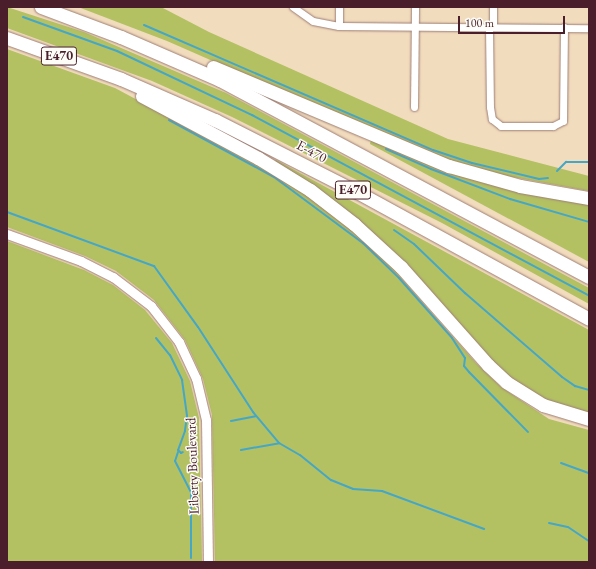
<!DOCTYPE html>
<html>
<head>
<meta charset="utf-8">
<style>
  body { margin:0 }
  #map { position:relative; width:596px; height:569px; overflow:hidden; background:#f2dcbe; font-family:"EB Garamond",serif }
  div>[style] { position:absolute }
  .green>* { inset:0; background:#b3c163 }
  .stream>* { height:2px; margin:-1px; padding:0 1px; transform-origin:1px; border-radius:1px; background:#45a7c5 }
  .roads { filter:drop-shadow(0 0 1px #9e7e74) drop-shadow(0 0 1px #9e7e74) }
  .minor>* { height:7px; margin:-3.5px; padding:0 3.5px; transform-origin:3.5px; border-radius:3.5px; background:#fff }
  .tertiary>* { height:9px; margin:-4.5px; padding:0 4.5px; transform-origin:4.5px; border-radius:4.5px; background:#fff }
  .motorway>* { height:13px; margin:-6.5px; padding:0 6.5px; transform-origin:6.5px; border-radius:6.5px; background:#fff }
  span { translate:-50% -50%; white-space:nowrap; text-align:center; line-height:1.15; -webkit-text-stroke:3px #fdfcf7; paint-order:stroke }
  .shield-label span { padding:1px 3px; background:#fdfcf7; border:1px solid; border-radius:3px; -webkit-text-stroke-width:0 }
  .shield-label { font-size:13px; color:#4a1f2b; font-weight:700 }
  .street-label { font-size:14px; color:#4a1f2b }
  .frame { position:absolute; inset:0; border:8px solid #4a1f2b; pointer-events:none }
  .scale { position:absolute; left:458px; top:16px; width:107px; height:18px; box-sizing:border-box; border:2px solid #4a1f2b; border-top:0; padding-left:5px; font-size:12px; line-height:14px; white-space:nowrap; color:#4a1f2b; -webkit-text-stroke:3px #fdfcf7; paint-order:stroke }
</style>
</head>
<body>
<div id="map">
  <div class="green">
    <i style="clip-path:polygon(7px 7px,84px 32px,226px 93px,589px 288px,589px 304px,442px 223px,232px 117px,152px 81px,7px 28px)"></i>
    <i style="clip-path:polygon(78px 7px,161px 7px,209px 32px,448px 139px,589px 176px,589px 191px,480px 171px,400px 143px,167px 41px)"></i>
    <i style="clip-path:polygon(7px 49px,115px 88px,283px 178px,374px 247px,476px 363px,501px 387px,549px 419px,589px 430px,589px 562px,215px 562px,212px 415px,203px 379px,185px 340px,154px 300px,116px 271px,85px 256px,7px 227px)"></i>
    <i style="clip-path:polygon(371px 139px,589px 203px,589px 262px,370px 144px)"></i>
    <i style="clip-path:polygon(276px 160px,589px 330px,589px 413px,547px 401px,502px 372px,430px 292px,273px 162px)"></i>
    <i style="clip-path:polygon(7px 241px,84px 270px,113px 285px,145px 310px,172px 343px,190px 381px,199px 418px,202px 562px,7px 562px)"></i>
  </div>
  <div class="stream">
    <i style="left:23px;top:17px;width:100px;rotate:19.9deg"></i>
    <i style="left:117px;top:51px;width:149px;rotate:25.4deg"></i>
    <i style="left:252px;top:115px;width:383px;rotate:28.2deg"></i>
    <i style="left:144px;top:25px;width:315px;rotate:23.4deg"></i>
    <i style="left:433px;top:150px;width:41px;rotate:18.4deg"></i>
    <i style="left:472px;top:163px;width:69px;rotate:13.4deg"></i>
    <i style="left:539px;top:179px;width:9px;rotate:-6deg"></i>
    <i style="left:169px;top:120px;width:119px;rotate:28.5deg"></i>
    <i style="left:274px;top:177px;width:111px;rotate:36.6deg"></i>
    <i style="left:363px;top:243px;width:50px;rotate:44.2deg"></i>
    <i style="left:399px;top:278px;width:80px;rotate:48.5deg"></i>
    <i style="left:452px;top:338px;width:24px;rotate:57deg"></i>
    <i style="left:465px;top:358px;width:8px;rotate:97deg"></i>
    <i style="left:464px;top:366px;width:8px;rotate:50deg"></i>
    <i style="left:469px;top:372px;width:84px;rotate:45.5deg"></i>
    <i style="left:386px;top:149px;width:49px;rotate:24deg"></i>
    <i style="left:431px;top:169px;width:85px;rotate:20.8deg"></i>
    <i style="left:510px;top:199px;width:82px;rotate:16.2deg"></i>
    <i style="left:557px;top:171px;width:13px;rotate:-45deg"></i>
    <i style="left:566px;top:162px;width:23px"></i>
    <i style="left:7px;top:212px;width:157px;rotate:20.2deg"></i>
    <i style="left:154px;top:266px;width:75px;rotate:54.2deg"></i>
    <i style="left:198px;top:327px;width:101px;rotate:57.1deg"></i>
    <i style="left:253px;top:412px;width:40px;rotate:50deg"></i>
    <i style="left:279px;top:443px;width:24px;rotate:30deg"></i>
    <i style="left:300px;top:455px;width:40px;rotate:39deg"></i>
    <i style="left:331px;top:480px;width:24px;rotate:22deg"></i>
    <i style="left:353px;top:489px;width:29px;rotate:4deg"></i>
    <i style="left:382px;top:491px;width:109px;rotate:20.4deg"></i>
    <i style="left:394px;top:230px;width:24px;rotate:35deg"></i>
    <i style="left:414px;top:244px;width:71px;rotate:43.9deg"></i>
    <i style="left:465px;top:293px;width:128px;rotate:40.9deg"></i>
    <i style="left:562px;top:377px;width:16px;rotate:35deg"></i>
    <i style="left:575px;top:386px;width:15px;rotate:16deg"></i>
    <i style="left:156px;top:338px;width:22px;rotate:51deg"></i>
    <i style="left:170px;top:355px;width:28px;rotate:64deg"></i>
    <i style="left:182px;top:380px;width:36px;rotate:82deg"></i>
    <i style="left:187px;top:416px;width:15px;rotate:98deg"></i>
    <i style="left:185px;top:431px;width:20px;rotate:110deg"></i>
    <i style="left:178px;top:450px;width:4px;rotate:45deg"></i>
    <i style="left:181px;top:453px;width:2px;rotate:-27deg"></i>
    <i style="left:231px;top:421px;width:25px;rotate:-11deg"></i>
    <i style="left:241px;top:450px;width:39px;rotate:-10deg"></i>
    <i style="left:178px;top:452px;width:9px;rotate:108deg"></i>
    <i style="left:175px;top:461px;width:36px;rotate:63deg"></i>
    <i style="left:191px;top:493px;width:65px;rotate:90deg"></i>
    <i style="left:561px;top:463px;width:30px;rotate:20deg"></i>
    <i style="left:549px;top:523px;width:19px;rotate:12deg"></i>
    <i style="left:568px;top:527px;width:25px;rotate:34deg"></i>
  </div>
  <div class="roads">
    <div class="minor">
      <i style="left:293px;top:7px;width:24px;rotate:35deg"></i>
      <i style="left:313px;top:21px;width:26px;rotate:11deg"></i>
      <i style="left:339px;top:26px;width:250px;rotate:0.5deg"></i>
      <i style="left:493px;top:7px;width:20px;rotate:90deg"></i>
      <i style="left:339px;top:26px;width:19px;rotate:-90deg"></i>
      <i style="left:489px;top:27px;width:80px;rotate:89.3deg"></i>
      <i style="left:490px;top:107px;width:12px;rotate:81deg"></i>
      <i style="left:492px;top:119px;width:11px;rotate:38deg"></i>
      <i style="left:501px;top:126px;width:52px"></i>
      <i style="left:553px;top:126px;width:11px;rotate:-27deg"></i>
      <i style="left:563px;top:121px;width:94px;rotate:-89.4deg"></i>
      <i style="left:414px;top:107px;width:100px;rotate:-89.4deg"></i>
    </div>
    <div class="tertiary">
      <i style="left:7px;top:234px;width:79px;rotate:20deg"></i>
      <i style="left:81px;top:261px;width:36px;rotate:27deg"></i>
      <i style="left:113px;top:277px;width:48px;rotate:37.3deg"></i>
      <i style="left:151px;top:306px;width:46px;rotate:52.1deg"></i>
      <i style="left:179px;top:342px;width:40px;rotate:65deg"></i>
      <i style="left:196px;top:378px;width:43px;rotate:76.6deg"></i>
      <i style="left:206px;top:420px;width:142px;rotate:89.2deg"></i>
    </div>
    <div class="motorway">
      <i style="left:41px;top:7px;width:85px;rotate:20.6deg"></i>
      <i style="left:121px;top:37px;width:108px;rotate:23.5deg"></i>
      <i style="left:220px;top:80px;width:418px;rotate:28.1deg"></i>
      <i style="left:7px;top:38px;width:121px;rotate:19.8deg"></i>
      <i style="left:121px;top:79px;width:103px;rotate:23.6deg"></i>
      <i style="left:215px;top:120px;width:161px;rotate:26.9deg"></i>
      <i style="left:359px;top:193px;width:262px;rotate:28.7deg"></i>
      <i style="left:213px;top:67px;width:256px;rotate:22.8deg"></i>
      <i style="left:449px;top:166px;width:74px;rotate:15.7deg"></i>
      <i style="left:520px;top:186px;width:70px;rotate:9.9deg"></i>
      <i style="left:142px;top:96px;width:132px;rotate:28.1deg"></i>
      <i style="left:258px;top:158px;width:61px;rotate:31.6deg"></i>
      <i style="left:310px;top:190px;width:56px;rotate:37.7deg"></i>
      <i style="left:354px;top:224px;width:64px;rotate:42.5deg"></i>
      <i style="left:401px;top:267px;width:131px;rotate:48.4deg"></i>
      <i style="left:488px;top:365px;width:25px;rotate:43deg"></i>
      <i style="left:506px;top:382px;width:44px;rotate:31.9deg"></i>
      <i style="left:543px;top:405px;width:48px;rotate:16.9deg"></i>
    </div>
  </div>
  <div class="shield-label">
    <span style="left:59px;top:56px">E470</span>
    <span style="left:353px;top:190px">E470</span>
  </div>
  <div class="street-label">
    <span style="left:312px;top:151px;rotate:28deg">E-470</span>
    <span style="left:192px;top:466px;rotate:-92deg">Liberty Boulevard</span>
  </div>
  <div class="frame"></div>
  <div class="scale">100 m</div>
</div>
</body>
</html>
